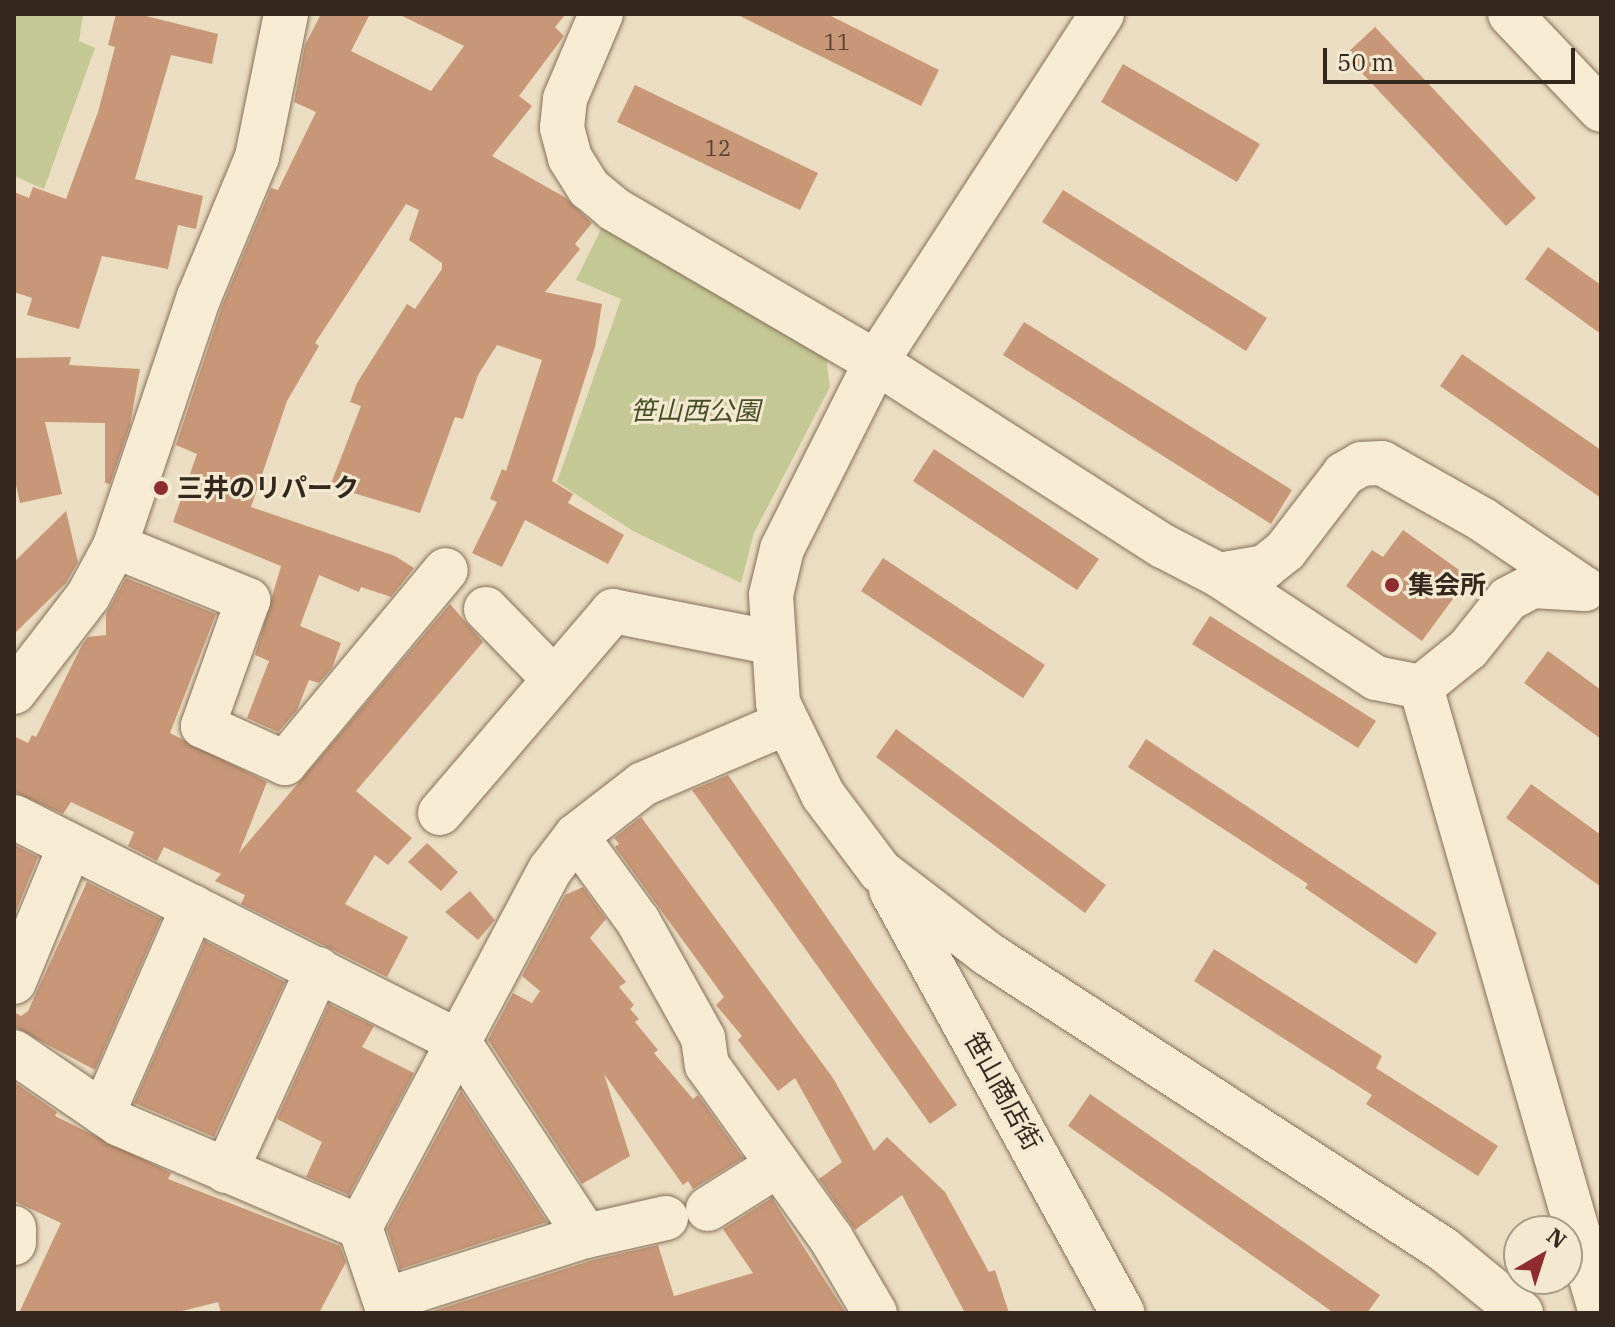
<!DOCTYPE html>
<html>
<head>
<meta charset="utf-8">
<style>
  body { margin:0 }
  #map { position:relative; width:1615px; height:1327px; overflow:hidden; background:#ebddc1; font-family:"IBM Plex Serif","Noto Sans JP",serif }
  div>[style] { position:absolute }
  .green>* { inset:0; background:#c4c895 }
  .building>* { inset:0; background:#c89778 }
  .roads { filter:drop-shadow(0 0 2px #846f59) drop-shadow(0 0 2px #846f59) }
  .minor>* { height:44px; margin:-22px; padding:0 22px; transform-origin:22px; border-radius:22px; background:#f7ebd3 }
  .dots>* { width:22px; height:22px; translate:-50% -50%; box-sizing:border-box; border:4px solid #f3e8d0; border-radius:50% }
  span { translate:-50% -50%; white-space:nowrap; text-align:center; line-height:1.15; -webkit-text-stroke:6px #f3e8d0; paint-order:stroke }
  .number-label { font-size:22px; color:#594334 }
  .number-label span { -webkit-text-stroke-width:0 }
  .park-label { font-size:26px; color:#464f25; font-style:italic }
  .poi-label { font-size:26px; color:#34271d; font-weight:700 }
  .left { translate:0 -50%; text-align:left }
  .street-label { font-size:26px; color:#34271d }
  .frame { position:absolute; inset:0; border:16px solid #34271d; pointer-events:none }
  .north { position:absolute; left:1503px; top:1215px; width:80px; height:80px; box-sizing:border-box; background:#f3e8d0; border:2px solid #a79b88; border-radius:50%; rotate:39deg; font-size:22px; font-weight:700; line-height:32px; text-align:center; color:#34271d }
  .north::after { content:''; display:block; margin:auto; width:28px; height:36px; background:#8f2c30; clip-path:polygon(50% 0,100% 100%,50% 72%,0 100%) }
  .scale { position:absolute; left:1323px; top:48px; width:252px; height:36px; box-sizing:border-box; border:4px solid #34271d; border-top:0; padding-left:10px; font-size:24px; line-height:28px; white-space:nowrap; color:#34271d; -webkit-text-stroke:6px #f3e8d0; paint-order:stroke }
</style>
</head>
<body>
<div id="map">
  <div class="green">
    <i style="clip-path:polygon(14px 14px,83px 14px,79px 41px,95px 48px,44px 189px,14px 176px)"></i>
    <i style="clip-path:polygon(603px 225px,826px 357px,830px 387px,754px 533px,741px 583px,633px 531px,557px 482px,621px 299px,576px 280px)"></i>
  </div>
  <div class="building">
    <i style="clip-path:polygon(116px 14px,138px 14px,218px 34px,212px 64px,171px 55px,135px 179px,203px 196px,196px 229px,178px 225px,168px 269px,102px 256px,79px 329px,27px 315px,32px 298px,14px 292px,14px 192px,29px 198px,33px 187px,66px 199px,98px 112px,115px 47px,108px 45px)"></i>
    <i style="clip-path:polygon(321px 14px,370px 14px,351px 51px,431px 91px,464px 46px,398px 14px,566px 14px,555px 27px,564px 36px,519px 96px,532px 106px,492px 156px,566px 198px,592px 223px,575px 244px,580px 249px,545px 292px,602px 304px,595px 347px,552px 481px,573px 494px,568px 503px,624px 535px,608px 564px,525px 520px,502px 567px,472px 553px,497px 502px,490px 499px,502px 469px,506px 471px,542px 360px,497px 345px,478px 375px,463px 419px,455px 417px,420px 513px,330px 486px,361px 406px,350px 402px,357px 383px,407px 304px,415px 309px,442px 269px,442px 263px,409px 240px,419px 210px,406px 204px,315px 343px,319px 346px,287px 401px,251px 507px,395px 556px,414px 568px,391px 597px,361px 587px,359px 592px,319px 575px,300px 626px,341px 643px,332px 668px,319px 683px,309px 680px,297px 710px,278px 732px,247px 718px,269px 661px,255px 655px,281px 566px,173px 522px,197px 454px,176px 445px,222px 306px,271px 188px,278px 190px,316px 112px,294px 102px,305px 45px)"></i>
    <i style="clip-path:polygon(736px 14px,827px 14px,939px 70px,921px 106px)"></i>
    <i style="clip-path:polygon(1375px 27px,1536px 198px,1506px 226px,1345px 55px)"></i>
    <i style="clip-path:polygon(1123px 64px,1260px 144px,1237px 182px,1101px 102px)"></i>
    <i style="clip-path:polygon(635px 85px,818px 173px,800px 210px,617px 122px)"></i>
    <i style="clip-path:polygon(1063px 190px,1267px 318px,1246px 351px,1042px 222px)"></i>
    <i style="clip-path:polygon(1548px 247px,1601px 285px,1601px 334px,1525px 279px)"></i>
    <i style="clip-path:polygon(1024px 322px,1292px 490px,1271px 524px,1003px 355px)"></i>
    <i style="clip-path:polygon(1462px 354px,1601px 450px,1601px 498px,1440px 386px)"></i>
    <i style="clip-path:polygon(71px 357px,69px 365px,140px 369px,130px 425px,110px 484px,105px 483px,105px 423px,45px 422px,62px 494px,20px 503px,14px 476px,14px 358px)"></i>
    <i style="clip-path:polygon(934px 449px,1099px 559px,1077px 590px,913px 481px)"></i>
    <i style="clip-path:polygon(66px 511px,78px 562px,66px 583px,14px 634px,14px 562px)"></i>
    <i style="clip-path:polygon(1403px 530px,1469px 577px,1422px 641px,1346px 586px,1372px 550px,1383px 557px)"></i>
    <i style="clip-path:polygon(883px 558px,1045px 665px,1023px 698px,861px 591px)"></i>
    <i style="clip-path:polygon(126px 578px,216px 614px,170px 733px,267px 782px,239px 853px,450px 604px,483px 642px,356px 791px,412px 838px,388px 865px,375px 855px,345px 904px,408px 937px,387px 977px,241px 904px,245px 895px,215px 881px,221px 874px,164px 847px,157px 861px,128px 846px,134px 832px,71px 802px,63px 814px,14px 792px,14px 736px,28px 743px,32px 735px,36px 737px,82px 645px,88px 637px,106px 635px,106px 614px)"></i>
    <i style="clip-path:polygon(1210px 616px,1376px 721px,1358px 748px,1192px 644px)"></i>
    <i style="clip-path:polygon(1548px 651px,1601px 690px,1601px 739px,1524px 683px)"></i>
    <i style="clip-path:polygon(896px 729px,1106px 885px,1085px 913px,876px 757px)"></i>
    <i style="clip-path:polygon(1146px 739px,1437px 933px,1416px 964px,1305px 888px,1308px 884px,1128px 767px)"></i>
    <i style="clip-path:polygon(728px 775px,957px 1105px,930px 1124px,692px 790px)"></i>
    <i style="clip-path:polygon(1531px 784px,1601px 835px,1601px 887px,1506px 818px)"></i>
    <i style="clip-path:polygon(641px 817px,833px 1078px,874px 1151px,887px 1137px,945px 1192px,989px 1272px,995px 1270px,1009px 1313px,965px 1313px,902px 1195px,855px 1230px,819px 1179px,842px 1162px,795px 1078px,778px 1091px,738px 1040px,742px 1036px,716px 1005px,724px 997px,615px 847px,619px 844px,614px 838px)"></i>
    <i style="clip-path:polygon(427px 843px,458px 872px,441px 891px,408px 862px)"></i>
    <i style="clip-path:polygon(14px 845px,38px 857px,14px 916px)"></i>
    <i style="clip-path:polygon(87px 882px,161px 919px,95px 1070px,14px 1027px,14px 1012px,21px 1016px,28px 1011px)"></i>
    <i style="clip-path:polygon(583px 887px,606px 919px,590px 938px,626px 982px,619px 987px,634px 1005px,630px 1009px,639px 1019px,635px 1022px,658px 1050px,654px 1053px,693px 1099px,698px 1095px,743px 1158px,693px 1189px,688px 1181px,683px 1185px,604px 1074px,630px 1156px,582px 1184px,488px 1040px,513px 993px,532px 1003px,540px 991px,522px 976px,565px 895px)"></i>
    <i style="clip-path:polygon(470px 891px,495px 920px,478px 940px,445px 912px)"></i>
    <i style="clip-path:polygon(205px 941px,285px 982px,214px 1137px,134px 1103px)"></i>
    <i style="clip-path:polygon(1214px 949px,1382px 1056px,1376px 1068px,1498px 1146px,1478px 1176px,1366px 1104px,1372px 1095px,1194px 981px)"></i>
    <i style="clip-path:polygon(329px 1004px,374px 1026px,362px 1047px,414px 1073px,349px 1195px,306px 1177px,322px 1142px,277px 1119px)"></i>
    <i style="clip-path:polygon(14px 1082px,57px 1112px,55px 1116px,171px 1173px,168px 1179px,340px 1246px,346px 1262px,319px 1313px,221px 1313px,218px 1302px,174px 1313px,19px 1313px,61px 1223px,14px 1201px)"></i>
    <i style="clip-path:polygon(461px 1091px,547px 1222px,400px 1269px,387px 1229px)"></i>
    <i style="clip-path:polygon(1090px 1094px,1380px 1295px,1367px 1313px,1334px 1313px,1068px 1126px)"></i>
    <i style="clip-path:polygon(772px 1198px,846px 1313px,427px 1313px,593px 1260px,658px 1245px,674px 1296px,753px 1273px,723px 1229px)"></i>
  </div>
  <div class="roads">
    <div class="minor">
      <i style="left:601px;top:14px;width:92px;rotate:113deg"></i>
      <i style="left:565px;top:99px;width:29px;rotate:96deg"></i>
      <i style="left:562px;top:128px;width:31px;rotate:75deg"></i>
      <i style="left:570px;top:158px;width:36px;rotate:58deg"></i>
      <i style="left:589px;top:188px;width:33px;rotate:40deg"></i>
      <i style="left:614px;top:209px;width:303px;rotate:30.3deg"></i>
      <i style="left:876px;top:362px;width:341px;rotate:32.7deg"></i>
      <i style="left:1163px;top:546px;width:63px;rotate:27.4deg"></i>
      <i style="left:1219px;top:575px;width:188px;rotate:33.3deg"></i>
      <i style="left:1376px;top:678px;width:46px;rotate:11.3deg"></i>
      <i style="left:1421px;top:687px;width:60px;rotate:-39deg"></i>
      <i style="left:1468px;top:649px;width:64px;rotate:-51.3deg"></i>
      <i style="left:1508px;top:599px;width:27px;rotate:-28deg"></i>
      <i style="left:1532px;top:586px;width:53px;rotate:3.2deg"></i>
      <i style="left:1102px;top:14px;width:415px;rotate:123deg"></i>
      <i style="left:876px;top:362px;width:209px;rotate:116.7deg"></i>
      <i style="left:782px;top:549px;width:47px;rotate:103.4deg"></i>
      <i style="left:771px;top:595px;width:108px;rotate:86.3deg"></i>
      <i style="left:778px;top:703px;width:102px;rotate:63.9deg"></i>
      <i style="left:823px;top:795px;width:95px;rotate:53.1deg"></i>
      <i style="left:880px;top:871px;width:136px;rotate:37.5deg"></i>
      <i style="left:988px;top:954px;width:542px;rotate:32.96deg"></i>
      <i style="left:1443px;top:1249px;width:101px;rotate:39.4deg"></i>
      <i style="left:1510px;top:14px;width:132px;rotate:46.5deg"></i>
      <i style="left:115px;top:546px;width:144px;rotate:22.1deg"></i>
      <i style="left:248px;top:600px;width:134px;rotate:109.7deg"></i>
      <i style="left:203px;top:726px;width:90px;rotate:24.3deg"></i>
      <i style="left:285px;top:763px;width:251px;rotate:-50.2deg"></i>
      <i style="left:1219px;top:575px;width:47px;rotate:-9.9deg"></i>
      <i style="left:1265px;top:567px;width:26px;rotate:-39deg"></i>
      <i style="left:1285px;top:551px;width:97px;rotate:-52.5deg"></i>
      <i style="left:1344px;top:474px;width:20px;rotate:-30deg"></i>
      <i style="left:1361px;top:464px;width:21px;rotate:-3deg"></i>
      <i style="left:1382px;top:463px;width:116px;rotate:29.4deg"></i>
      <i style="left:1483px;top:520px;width:123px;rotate:34.1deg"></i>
      <i style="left:486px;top:609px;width:98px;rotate:45.8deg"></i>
      <i style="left:1421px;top:687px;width:651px;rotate:73.96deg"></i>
      <i style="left:14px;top:692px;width:121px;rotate:-52.4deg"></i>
      <i style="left:88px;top:596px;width:57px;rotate:-61.6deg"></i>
      <i style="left:115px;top:546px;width:263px;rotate:-71.4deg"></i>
      <i style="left:199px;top:297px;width:152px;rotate:-67.5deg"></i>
      <i style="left:257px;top:157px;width:146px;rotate:-78.5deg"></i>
      <i style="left:440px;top:813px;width:266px;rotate:-49.4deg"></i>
      <i style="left:613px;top:611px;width:160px;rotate:11.2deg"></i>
      <i style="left:14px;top:817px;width:497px;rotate:26.8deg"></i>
      <i style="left:458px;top:1041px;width:233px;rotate:56.7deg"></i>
      <i style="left:576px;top:836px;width:105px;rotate:53.9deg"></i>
      <i style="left:638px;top:921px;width:134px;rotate:60.9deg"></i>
      <i style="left:703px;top:1038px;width:27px;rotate:82deg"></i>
      <i style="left:707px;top:1065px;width:213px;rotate:54.4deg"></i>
      <i style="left:831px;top:1238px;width:87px;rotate:59.6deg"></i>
      <i style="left:891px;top:890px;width:482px;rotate:61.3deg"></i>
      <i style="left:14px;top:982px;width:147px;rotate:-67.6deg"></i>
      <i style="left:14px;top:1052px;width:127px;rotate:34.4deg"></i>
      <i style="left:119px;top:1124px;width:262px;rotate:23.1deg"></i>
      <i style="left:103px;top:1113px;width:225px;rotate:-66.4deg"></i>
      <i style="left:226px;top:1171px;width:222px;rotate:-65.5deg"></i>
      <i style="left:708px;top:1209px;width:83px;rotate:-32.2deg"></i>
      <i style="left:14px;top:1228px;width:15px;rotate:90deg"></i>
      <i style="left:385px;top:1300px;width:211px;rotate:-17.7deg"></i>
      <i style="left:586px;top:1236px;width:82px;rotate:-12.7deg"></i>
      <i style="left:389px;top:1313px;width:91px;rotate:-108.6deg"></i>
      <i style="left:360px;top:1227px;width:404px;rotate:-62deg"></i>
      <i style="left:550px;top:870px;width:43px;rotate:-52.6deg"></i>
      <i style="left:576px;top:836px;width:85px;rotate:-37.8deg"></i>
      <i style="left:643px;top:784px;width:155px;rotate:-23.1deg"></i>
    </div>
  </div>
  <div class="dots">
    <i style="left:161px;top:488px;background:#8f2c30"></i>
    <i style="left:1392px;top:585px;background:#8f2c30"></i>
  </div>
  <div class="number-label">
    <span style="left:837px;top:42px">11</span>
    <span style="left:718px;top:148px">12</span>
  </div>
  <div class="park-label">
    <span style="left:695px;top:411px">笹山西公園</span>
  </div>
  <div class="poi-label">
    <span class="left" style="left:177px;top:488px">三井のリパーク</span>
    <span class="left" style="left:1408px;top:585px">集会所</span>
  </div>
  <div class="street-label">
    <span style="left:1003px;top:1091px;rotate:61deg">笹山商店街</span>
  </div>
  <div class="frame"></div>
  <div class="north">N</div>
  <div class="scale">50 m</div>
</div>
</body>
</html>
